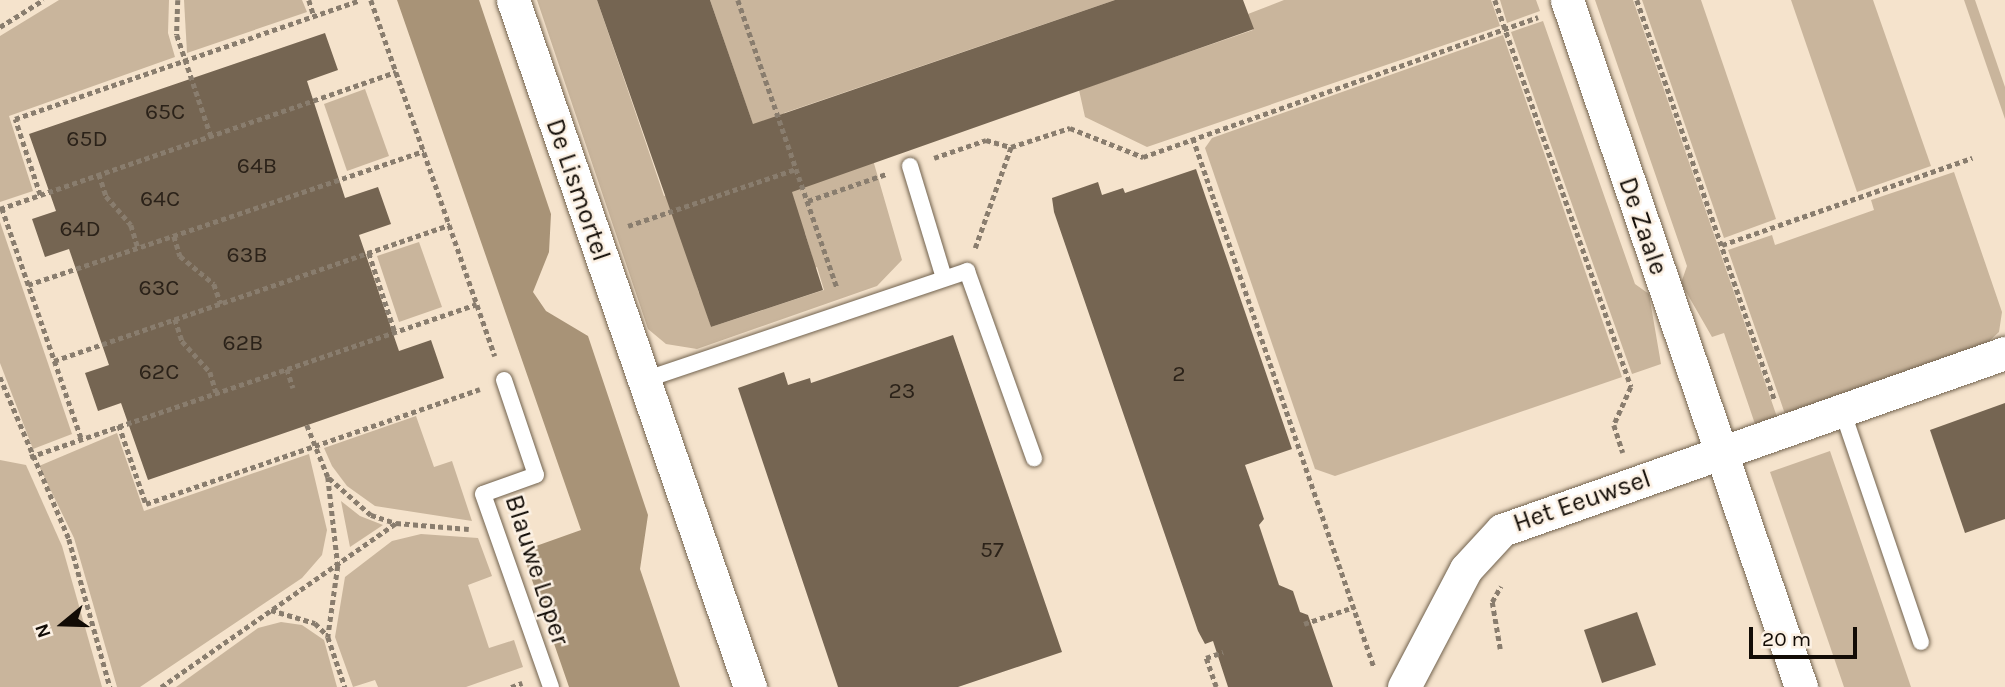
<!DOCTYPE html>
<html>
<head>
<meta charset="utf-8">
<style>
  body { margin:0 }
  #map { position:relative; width:2005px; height:687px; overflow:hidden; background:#f5e3cc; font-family:Karla,sans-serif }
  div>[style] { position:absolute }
  .green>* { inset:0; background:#c9b59c }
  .water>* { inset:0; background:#a89377 }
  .building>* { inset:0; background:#756552 }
  .path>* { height:4.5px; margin-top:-2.25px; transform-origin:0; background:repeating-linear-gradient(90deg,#897d6e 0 5px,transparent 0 8.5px) }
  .roads { filter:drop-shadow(0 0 2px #71624e) drop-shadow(0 0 2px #71624e) }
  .lane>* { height:16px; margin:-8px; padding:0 8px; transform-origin:8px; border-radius:8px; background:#fff }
  .street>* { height:33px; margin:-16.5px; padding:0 16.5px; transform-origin:16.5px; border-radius:16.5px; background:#fff }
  span { translate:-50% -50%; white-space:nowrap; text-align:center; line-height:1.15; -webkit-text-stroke:5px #fcf1e4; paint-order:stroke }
  .number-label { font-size:23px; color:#2b2219 }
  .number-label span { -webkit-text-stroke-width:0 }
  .street-label { font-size:26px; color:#120c06 }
  .north { position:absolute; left:28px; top:589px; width:70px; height:70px; -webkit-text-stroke:5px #fcf1e4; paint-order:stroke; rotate:251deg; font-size:19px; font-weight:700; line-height:28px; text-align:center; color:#120c06 }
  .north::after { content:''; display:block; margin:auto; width:24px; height:32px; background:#120c06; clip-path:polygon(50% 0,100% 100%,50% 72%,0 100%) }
  .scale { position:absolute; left:1749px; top:627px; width:108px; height:32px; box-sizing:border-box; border:4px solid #120c06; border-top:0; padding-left:9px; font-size:21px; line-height:24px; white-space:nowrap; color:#120c06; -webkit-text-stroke:5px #fcf1e4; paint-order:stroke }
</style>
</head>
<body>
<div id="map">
  <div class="green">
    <i style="clip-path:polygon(59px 0,169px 0,168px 33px,175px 57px,9px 116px,33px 191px,0 202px,0 36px)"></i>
    <i style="clip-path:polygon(184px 0,302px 0,307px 12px,187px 53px)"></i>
    <i style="clip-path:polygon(evenodd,537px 0,597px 0,664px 196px,766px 162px,710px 0,1115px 0,784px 113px,790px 133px,873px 160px,902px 260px,877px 286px,697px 349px,666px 344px,648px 329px,537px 0,805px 233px,812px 256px,699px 293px,692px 271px,805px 233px,537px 0,817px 267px,824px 290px,711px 327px,704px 304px,817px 267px)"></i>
    <i style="clip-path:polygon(1284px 0,1491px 0,1500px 26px,1147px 147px,1085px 117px,1079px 90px,1253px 30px,1248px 14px)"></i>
    <i style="clip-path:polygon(1500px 0,1536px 0,1540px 11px,1507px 23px)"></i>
    <i style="clip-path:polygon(1595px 0,1633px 0,1777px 417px,1755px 424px,1724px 333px,1712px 337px,1681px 283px,1687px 266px)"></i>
    <i style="clip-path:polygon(1642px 0,1701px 0,1776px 219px,1724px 238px)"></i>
    <i style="clip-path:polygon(1791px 0,1873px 0,1931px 166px,1857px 192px)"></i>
    <i style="clip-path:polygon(1964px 0,1975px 0,2005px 87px,2005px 119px)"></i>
    <i style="clip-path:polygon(1543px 21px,1635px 284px,1649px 294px,1661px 364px,1632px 374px,1511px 32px)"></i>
    <i style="clip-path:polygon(1503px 35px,1622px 377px,1335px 476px,1315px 469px,1205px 148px,1212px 138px)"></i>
    <i style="clip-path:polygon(365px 89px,389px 156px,347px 171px,324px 104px)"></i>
    <i style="clip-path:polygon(1954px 172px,2002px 312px,1999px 332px,1986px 344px,1785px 414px,1728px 250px,1772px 235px,1775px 245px,1874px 210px,1871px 200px)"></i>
    <i style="clip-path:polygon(0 222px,72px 434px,33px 449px,0 363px)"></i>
    <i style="clip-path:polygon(419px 242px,442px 307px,399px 322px,377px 256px)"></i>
    <i style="clip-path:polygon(416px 416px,434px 467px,452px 461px,472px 521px,375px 506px,347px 486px,332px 466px,324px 448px)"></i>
    <i style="clip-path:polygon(117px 433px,144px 511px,309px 454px,327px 530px,322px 555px,302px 578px,140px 687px,117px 687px,74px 538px,39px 466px)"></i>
    <i style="clip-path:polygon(1830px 451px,1911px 687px,1844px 687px,1770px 472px)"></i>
    <i style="clip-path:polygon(0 460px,26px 465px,62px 546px,102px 687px,0 687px)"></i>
    <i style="clip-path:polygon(341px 501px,360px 516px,383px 525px,350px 547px)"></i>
    <i style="clip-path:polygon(421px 534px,478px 538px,492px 576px,468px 585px,489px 648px,514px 640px,523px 667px,466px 687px,378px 687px,375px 680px,353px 687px,335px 637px,345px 577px,392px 541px)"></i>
    <i style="clip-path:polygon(281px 622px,302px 625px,324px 640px,337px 687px,176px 687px,258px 628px)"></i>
  </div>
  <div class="water">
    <i style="clip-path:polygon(397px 0,479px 0,551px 214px,549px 252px,533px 292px,546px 311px,588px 336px,648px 515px,640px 569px,680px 687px,569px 687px,522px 551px,581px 530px)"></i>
  </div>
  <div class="building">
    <i style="clip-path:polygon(597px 0,710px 0,753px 124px,1115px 0,1243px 0,1254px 29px,792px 192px,823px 290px,711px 327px)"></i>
    <i style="clip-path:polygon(325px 33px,338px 70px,307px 81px,345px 198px,378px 187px,391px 224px,359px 235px,399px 351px,431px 340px,444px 378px,148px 480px,121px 403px,98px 411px,85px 373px,109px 365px,69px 249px,45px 257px,32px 219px,56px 211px,29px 134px)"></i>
    <i style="clip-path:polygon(1196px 169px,1292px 449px,1245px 465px,1264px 519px,1259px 525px,1279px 585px,1293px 591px,1300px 612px,1308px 615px,1333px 687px,1228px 687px,1213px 641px,1205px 644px,1198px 631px,1054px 212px,1052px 198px,1098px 182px,1102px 195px,1123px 188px,1125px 193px)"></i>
    <i style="clip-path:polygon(953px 335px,1062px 652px,958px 687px,838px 687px,738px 388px,784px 372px,788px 385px,810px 378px,811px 383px)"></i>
    <i style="clip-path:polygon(2005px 403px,2005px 519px,1965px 533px,1930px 430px)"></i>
    <i style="clip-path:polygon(1637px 612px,1656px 665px,1602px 683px,1584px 630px)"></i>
  </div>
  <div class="path">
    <i style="left:178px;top:0;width:35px;rotate:92deg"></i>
    <i style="left:177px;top:35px;width:107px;rotate:71.4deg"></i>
    <i style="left:309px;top:0;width:17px;rotate:73deg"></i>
    <i style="left:371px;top:0;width:377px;rotate:70.8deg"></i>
    <i style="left:738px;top:0;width:304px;rotate:71deg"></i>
    <i style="left:1495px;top:0;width:410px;rotate:70.6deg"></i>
    <i style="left:1631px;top:387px;width:42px;rotate:114.1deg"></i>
    <i style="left:1614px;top:425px;width:29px;rotate:72deg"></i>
    <i style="left:1637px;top:0;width:423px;rotate:71deg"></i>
    <i style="left:0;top:27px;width:51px;rotate:-32.1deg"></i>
    <i style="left:1193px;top:138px;width:559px;rotate:71.11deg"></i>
    <i style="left:934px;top:158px;width:55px;rotate:-19.1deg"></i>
    <i style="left:986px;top:140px;width:26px;rotate:16deg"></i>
    <i style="left:99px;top:174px;width:23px;rotate:72deg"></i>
    <i style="left:106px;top:196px;width:38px;rotate:49deg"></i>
    <i style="left:131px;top:225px;width:24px;rotate:73deg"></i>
    <i style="left:40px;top:195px;width:80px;rotate:-108.2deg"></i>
    <i style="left:15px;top:119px;width:365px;rotate:-19deg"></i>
    <i style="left:808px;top:201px;width:83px;rotate:-19.1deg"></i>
    <i style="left:2px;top:208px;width:243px;rotate:71deg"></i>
    <i style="left:0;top:209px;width:419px;rotate:-19.1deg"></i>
    <i style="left:628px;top:226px;width:177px;rotate:-18.7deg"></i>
    <i style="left:174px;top:236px;width:21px;rotate:73deg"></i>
    <i style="left:180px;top:256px;width:44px;rotate:39.5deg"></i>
    <i style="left:214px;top:284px;width:21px;rotate:71deg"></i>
    <i style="left:1722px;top:245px;width:265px;rotate:-19.2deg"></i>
    <i style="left:975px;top:248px;width:107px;rotate:-70.4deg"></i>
    <i style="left:1011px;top:147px;width:62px;rotate:-17.9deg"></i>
    <i style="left:1070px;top:128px;width:79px;rotate:21.7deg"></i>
    <i style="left:1143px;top:157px;width:419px;rotate:-19.5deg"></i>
    <i style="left:369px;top:253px;width:83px;rotate:71.8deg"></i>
    <i style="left:28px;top:285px;width:418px;rotate:-18.7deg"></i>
    <i style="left:175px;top:319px;width:23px;rotate:72deg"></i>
    <i style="left:182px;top:341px;width:42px;rotate:47.9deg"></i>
    <i style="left:210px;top:372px;width:21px;rotate:73deg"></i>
    <i style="left:54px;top:361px;width:419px;rotate:-19deg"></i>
    <i style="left:287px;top:369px;width:20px;rotate:72deg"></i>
    <i style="left:0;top:377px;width:176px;rotate:66.9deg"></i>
    <i style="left:69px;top:539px;width:154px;rotate:74.5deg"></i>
    <i style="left:119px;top:425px;width:83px;rotate:71.1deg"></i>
    <i style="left:146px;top:504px;width:353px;rotate:-19deg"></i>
    <i style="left:307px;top:425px;width:56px;rotate:68deg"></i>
    <i style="left:328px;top:477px;width:90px;rotate:83.6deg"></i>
    <i style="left:338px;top:566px;width:72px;rotate:98deg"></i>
    <i style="left:328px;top:637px;width:53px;rotate:71.2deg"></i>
    <i style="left:30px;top:457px;width:472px;rotate:-18.9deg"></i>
    <i style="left:329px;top:478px;width:56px;rotate:41.4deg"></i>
    <i style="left:371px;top:515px;width:26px;rotate:18deg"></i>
    <i style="left:271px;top:610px;width:46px;rotate:16.5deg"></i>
    <i style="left:315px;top:623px;width:18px;rotate:45deg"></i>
    <i style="left:1304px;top:624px;width:53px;rotate:-18.8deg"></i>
    <i style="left:1500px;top:649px;width:48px;rotate:-99.7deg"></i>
    <i style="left:1492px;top:602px;width:18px;rotate:-61deg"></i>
    <i style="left:161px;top:687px;width:287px;rotate:-34.9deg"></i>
    <i style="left:396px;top:523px;width:73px;rotate:4.7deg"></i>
    <i style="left:511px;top:687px;width:12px;rotate:-20deg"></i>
    <i style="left:1216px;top:687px;width:31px;rotate:-109deg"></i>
    <i style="left:1206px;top:658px;width:18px;rotate:-19deg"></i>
  </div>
  <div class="roads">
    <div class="lane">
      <i style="left:910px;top:166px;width:117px;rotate:73.1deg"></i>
      <i style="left:504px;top:380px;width:100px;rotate:71.4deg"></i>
      <i style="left:536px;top:475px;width:56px;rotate:160.3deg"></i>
      <i style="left:483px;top:494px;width:205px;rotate:70.6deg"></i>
      <i style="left:644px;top:380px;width:341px;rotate:-18.6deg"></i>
      <i style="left:967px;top:271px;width:199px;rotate:70.3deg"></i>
      <i style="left:1842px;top:410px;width:245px;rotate:71.2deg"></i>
    </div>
    <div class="street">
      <i style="left:513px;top:0;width:727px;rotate:70.97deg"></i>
      <i style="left:1567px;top:0;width:726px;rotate:71.19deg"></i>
      <i style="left:1404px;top:687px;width:133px;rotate:-62.3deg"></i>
      <i style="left:1466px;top:569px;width:53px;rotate:-47.3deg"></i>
      <i style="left:1502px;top:530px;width:533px;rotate:-19.39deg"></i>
    </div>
  </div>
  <div class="number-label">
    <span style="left:165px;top:112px">65C</span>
    <span style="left:87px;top:139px">65D</span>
    <span style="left:257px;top:166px">64B</span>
    <span style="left:160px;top:199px">64C</span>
    <span style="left:80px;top:229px">64D</span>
    <span style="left:247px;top:255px">63B</span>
    <span style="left:159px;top:288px">63C</span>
    <span style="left:243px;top:343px">62B</span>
    <span style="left:159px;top:372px">62C</span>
    <span style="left:1179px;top:374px">2</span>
    <span style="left:902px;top:391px">23</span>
    <span style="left:992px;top:550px">57</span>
  </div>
  <div class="street-label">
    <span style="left:578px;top:190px;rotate:71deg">De Lismortel</span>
    <span style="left:1643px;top:226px;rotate:71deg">De Zaale</span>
    <span style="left:1582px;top:501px;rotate:-19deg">Het Eeuwsel</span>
    <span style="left:537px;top:570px;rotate:72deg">Blauwe Loper</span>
  </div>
  <div class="north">N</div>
  <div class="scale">20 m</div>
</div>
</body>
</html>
